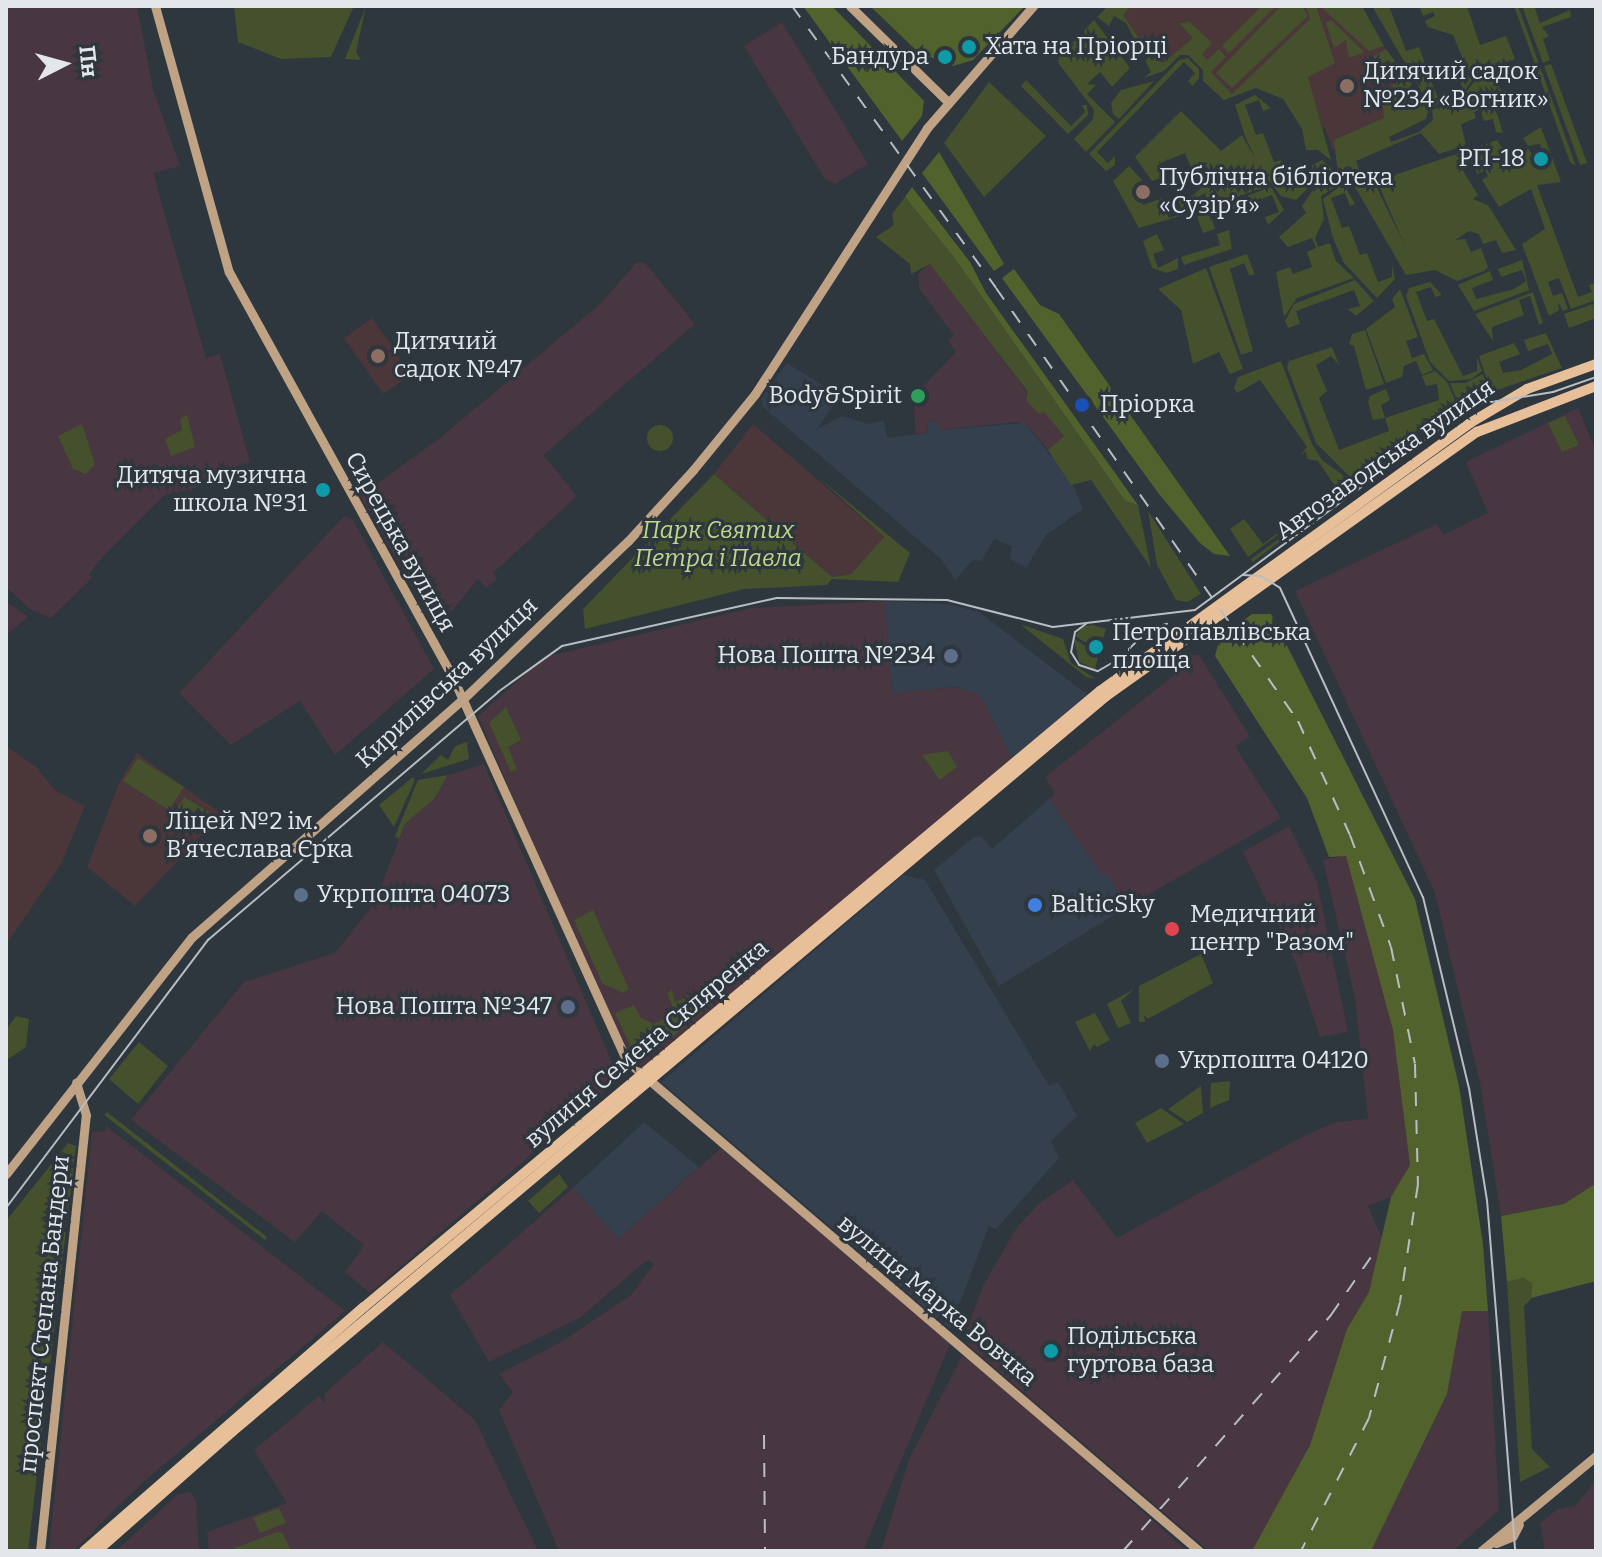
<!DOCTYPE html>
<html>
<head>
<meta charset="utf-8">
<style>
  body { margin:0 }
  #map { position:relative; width:1602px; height:1557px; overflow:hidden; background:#2e363e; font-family:Bitter,serif }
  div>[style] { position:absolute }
  .built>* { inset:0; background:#34404d }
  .industrial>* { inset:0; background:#483641 }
  .education>* { inset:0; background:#4b363a }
  .green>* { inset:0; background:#45502d }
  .round { border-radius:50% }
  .forest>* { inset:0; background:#52622d }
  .secondary>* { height:9px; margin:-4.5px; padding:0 4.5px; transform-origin:4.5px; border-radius:4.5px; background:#c0a285 }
  .primary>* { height:10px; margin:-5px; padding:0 5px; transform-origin:5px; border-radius:5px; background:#e7c09a }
  .tram>* { height:2px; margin:-1px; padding:0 1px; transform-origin:1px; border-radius:1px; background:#b8bec4 }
  .rail>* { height:2px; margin-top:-1px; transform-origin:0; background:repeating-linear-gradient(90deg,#b8bec4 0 14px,transparent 0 28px) }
  .dots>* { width:22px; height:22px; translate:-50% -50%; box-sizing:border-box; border:4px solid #2e363e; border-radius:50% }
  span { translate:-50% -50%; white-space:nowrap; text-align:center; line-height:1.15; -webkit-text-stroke:6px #2e363e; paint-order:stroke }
  .poi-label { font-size:24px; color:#e2e7ec }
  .left { translate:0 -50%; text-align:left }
  .right { translate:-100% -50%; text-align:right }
  .street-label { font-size:24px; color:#e2e7ec }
  .park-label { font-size:24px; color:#bed988; font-style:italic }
  .frame { position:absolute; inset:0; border:8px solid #e2e7ec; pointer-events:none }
  .north { position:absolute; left:24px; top:24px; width:80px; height:80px; -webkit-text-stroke:6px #2e363e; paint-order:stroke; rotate:84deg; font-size:22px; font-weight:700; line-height:32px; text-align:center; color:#e2e7ec }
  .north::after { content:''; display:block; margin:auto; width:28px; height:36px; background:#e2e7ec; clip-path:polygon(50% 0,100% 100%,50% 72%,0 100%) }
</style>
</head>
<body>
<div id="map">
  <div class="built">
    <i style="clip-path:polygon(787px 363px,840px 396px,816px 430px,842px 416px,869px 424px,884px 420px,887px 438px,928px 433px,927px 422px,937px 420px,940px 430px,1025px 423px,1073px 484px,1083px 509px,1046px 535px,1026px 568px,1010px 559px,1012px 546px,994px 539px,981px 561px,973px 560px,955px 580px,942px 560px,763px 407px,761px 399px)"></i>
    <i style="clip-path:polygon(885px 601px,948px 604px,979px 612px,1088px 695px,1012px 758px,980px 695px,957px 687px,892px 693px)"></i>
    <i style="clip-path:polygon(1049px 799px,1101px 873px,1109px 876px,1127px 907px,999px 986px,934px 870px,973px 838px,981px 836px,992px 849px)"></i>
    <i style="clip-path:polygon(903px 875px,925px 880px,1049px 1086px,1058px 1082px,1077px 1116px,1051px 1141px,1059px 1158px,996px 1229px,989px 1226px,950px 1329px,661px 1082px)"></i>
    <i style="clip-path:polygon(644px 1122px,699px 1167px,618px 1239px,573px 1188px)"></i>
  </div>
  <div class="industrial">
    <i style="clip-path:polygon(6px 6px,137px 6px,153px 89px,180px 166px,154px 173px,159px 195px,206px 358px,220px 354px,250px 462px,193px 489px,165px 495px,105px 554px,89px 574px,92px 578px,51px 618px,30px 609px,6px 587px)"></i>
    <i style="clip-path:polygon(782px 22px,868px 164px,835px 184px,824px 178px,744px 46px)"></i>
    <i style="clip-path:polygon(637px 262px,646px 264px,695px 324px,543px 455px,577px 496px,493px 573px,497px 579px,486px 588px,478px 579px,449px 614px,433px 623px,360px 496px,440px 438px,600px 304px)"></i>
    <i style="clip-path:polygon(930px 263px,1028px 393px,1025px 399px,1044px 411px,1064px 437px,1048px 450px,1028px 426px,1016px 422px,939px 430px,937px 420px,927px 422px,928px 433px,916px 434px,913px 397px,956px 352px,948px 341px,954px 336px,919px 288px,918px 274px)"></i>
    <i style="clip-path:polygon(1578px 408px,1596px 451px,1596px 1185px,1564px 1204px,1501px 1216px,1480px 1083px,1435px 893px,1295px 591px,1437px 524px,1443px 535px,1488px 513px,1466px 462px)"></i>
    <i style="clip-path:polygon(344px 516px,353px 520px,434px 669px,335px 755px,300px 701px,231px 745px,179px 693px)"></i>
    <i style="clip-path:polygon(6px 601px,28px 617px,6px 635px)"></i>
    <i style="clip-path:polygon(885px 601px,892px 693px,957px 687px,980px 695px,1012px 758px,640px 1073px,610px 1022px,478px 716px,545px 657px,751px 608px)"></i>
    <i style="clip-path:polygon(1185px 655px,1199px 655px,1250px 737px,1235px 746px,1281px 818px,1127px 907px,1109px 877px,1101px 873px,1049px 799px,1055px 794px,1045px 777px,1191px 662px)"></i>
    <i style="clip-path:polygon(484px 764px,619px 1079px,370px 1293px,345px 1272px,364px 1245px,322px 1211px,295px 1242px,131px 1120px,244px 982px,335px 953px,374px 904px,405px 824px,434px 799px,448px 775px)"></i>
    <i style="clip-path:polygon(1289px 826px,1317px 882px,1348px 1032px,1320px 1037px,1295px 961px,1243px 852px)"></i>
    <i style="clip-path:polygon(1346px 855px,1394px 1030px,1410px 1165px,1391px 1197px,1368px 1206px,1383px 1241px,1369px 1292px,1347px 1329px,1310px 1445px,1252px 1551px,1209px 1551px,967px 1344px,967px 1329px,983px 1286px,1017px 1227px,1041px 1202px,1073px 1180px,1117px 1238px,1302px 1137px,1335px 1122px,1368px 1119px,1355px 998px,1323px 860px)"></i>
    <i style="clip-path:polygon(106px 1126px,345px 1311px,141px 1484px,73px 1551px,49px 1551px,92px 1132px,106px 1131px)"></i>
    <i style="clip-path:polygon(721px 1148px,951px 1342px,863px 1551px,559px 1551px,499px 1410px,513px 1392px,499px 1374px,563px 1341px,631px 1295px,654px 1264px,649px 1260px,637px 1268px,581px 1317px,489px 1362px,450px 1295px,573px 1188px,618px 1239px)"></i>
    <i style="clip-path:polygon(1462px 1310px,1488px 1311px,1499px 1510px,1453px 1551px,1371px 1551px,1447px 1394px)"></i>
    <i style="clip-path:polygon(383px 1342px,475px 1420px,538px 1551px,209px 1551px,207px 1532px,287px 1503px,254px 1450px,319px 1396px,325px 1403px,325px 1393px)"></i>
    <i style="clip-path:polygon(963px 1354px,1043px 1423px,1187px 1551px,881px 1551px,909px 1459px)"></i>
    <i style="clip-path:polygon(1596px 1480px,1596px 1551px,1545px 1551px,1540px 1523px,1558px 1509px,1575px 1506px)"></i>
    <i style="clip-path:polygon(190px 1492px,196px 1501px,199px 1551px,116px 1551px,178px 1494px)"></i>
  </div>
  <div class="education">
    <i style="clip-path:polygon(1357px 6px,1423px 105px,1338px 151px,1333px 150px,1325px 129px,1263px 66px,1232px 94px,1185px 45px,1162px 63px,1150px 55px,1115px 7px)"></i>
    <i style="clip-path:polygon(372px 318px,412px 374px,383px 394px,344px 338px)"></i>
    <i style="clip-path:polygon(753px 424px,884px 537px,851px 574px,832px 577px,714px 474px)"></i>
    <i style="clip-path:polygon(6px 746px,36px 767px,56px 791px,85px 806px,61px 864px,6px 945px)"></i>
    <i style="clip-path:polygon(137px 753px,222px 814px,135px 906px,87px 867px,119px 783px)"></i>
  </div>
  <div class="green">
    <i style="clip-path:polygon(234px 6px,354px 6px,331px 57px,281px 59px,238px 42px)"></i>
    <i style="clip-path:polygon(366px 6px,356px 52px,361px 60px,345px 59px)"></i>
    <i style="clip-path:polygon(1108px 6px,1131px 6px,1123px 15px,1150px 55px,1163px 63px,1193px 38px,1179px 23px,1190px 22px,1212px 43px,1202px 54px,1207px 60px,1219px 49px,1226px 57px,1211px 72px,1232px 94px,1310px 19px,1306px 6px,1316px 6px,1335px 63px,1308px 77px,1331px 160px,1318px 150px,1306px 150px,1302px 129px,1283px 99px,1256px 88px,1224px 100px,1203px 81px,1203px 70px,1188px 55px,1180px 55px,1164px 71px,1143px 78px,1151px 72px,1126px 23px,1114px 16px,1109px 26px,1097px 17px)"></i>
    <i style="clip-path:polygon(1262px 6px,1276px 6px,1229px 53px,1222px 46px)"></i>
    <i style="clip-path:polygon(1281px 6px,1302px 6px,1308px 16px,1232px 88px,1216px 73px)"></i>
    <i style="clip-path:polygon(1320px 6px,1362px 6px,1384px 46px,1369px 51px)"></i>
    <i style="clip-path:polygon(1372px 6px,1389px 6px,1406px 51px,1419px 47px,1440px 104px,1431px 108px)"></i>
    <i style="clip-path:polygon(1419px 6px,1467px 6px,1480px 45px,1506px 36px,1515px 59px,1476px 74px,1464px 92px,1460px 82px,1470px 77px,1453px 35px,1428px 27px,1425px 21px,1435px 16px,1433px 12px,1423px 16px)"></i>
    <i style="clip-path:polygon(1514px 6px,1518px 6px,1576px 166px,1570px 162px)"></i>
    <i style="clip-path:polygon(1522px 6px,1534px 6px,1540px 23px,1570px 10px,1571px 17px,1542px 27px,1549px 36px,1543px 39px,1550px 60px,1543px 63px)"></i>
    <i style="clip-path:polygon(1094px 20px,1130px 68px,1112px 87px,1100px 72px,1087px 84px,1096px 85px,1087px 94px,1115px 122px,1086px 152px,1074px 139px,1093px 119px,1094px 110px,1056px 60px)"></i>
    <i style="clip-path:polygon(1331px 20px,1363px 51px,1363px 53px,1349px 58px,1346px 40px,1334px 48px,1326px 23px)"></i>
    <i style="clip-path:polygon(1386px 49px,1404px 73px,1397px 68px,1380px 72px,1383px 82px,1377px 84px,1367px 60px)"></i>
    <i style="clip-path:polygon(1188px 58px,1199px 69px,1199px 78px,1193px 86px,1188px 81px,1195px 73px,1184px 62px,1097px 152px,1108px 163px,1115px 156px,1115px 165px,1106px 171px,1089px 154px,1179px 60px)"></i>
    <i style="clip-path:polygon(1517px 63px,1521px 71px,1494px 75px,1507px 105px,1498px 109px,1492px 97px,1503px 133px,1496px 132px,1493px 119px,1484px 121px,1480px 110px,1474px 112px,1476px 118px,1461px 124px,1466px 145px,1439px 154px,1421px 133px,1356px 161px,1364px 184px,1374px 182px,1405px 246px,1377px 181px,1497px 140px,1510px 161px,1522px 159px,1528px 148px,1540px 166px,1545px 163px,1540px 144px,1528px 146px,1523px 138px,1541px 127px,1561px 182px,1537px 185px,1578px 297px,1592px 292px,1589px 285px,1596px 283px,1596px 300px,1571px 309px,1559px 278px,1548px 282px,1553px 296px,1562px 293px,1568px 309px,1563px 311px,1558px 302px,1559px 310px,1549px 316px,1522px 244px,1545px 229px,1531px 189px,1499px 207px,1482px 180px,1488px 176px,1485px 171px,1478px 174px,1470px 161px,1460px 166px,1478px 195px,1473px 199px,1488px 205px,1516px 250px,1502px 253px,1496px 240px,1483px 244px,1479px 234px,1469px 231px,1455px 240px,1465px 239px,1471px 252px,1481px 248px,1488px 267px,1484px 271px,1457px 281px,1435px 270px,1406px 275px,1345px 170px,1337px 167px,1334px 140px,1384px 118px,1381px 88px,1390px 98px,1396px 95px,1392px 84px,1408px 78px,1428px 112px,1426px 119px,1389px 137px,1391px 142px,1419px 132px,1433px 120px,1432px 110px,1460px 99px,1479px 76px)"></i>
    <i style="clip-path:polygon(1551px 64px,1587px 163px,1580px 165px,1544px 66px)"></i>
    <i style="clip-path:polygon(1026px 80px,1071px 126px,1085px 112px,1082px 105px,1087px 105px,1088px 115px,1068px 134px,1021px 86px)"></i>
    <i style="clip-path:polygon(1154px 81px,1119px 119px,1113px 114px,1111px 103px,1121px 90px)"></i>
    <i style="clip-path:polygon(989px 82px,1046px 136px,984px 197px,944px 143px)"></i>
    <i style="clip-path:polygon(1255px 95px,1271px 108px,1263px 111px,1259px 100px,1245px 105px,1256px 135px,1263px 133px,1274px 162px,1281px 160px,1292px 189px,1306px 184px,1303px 175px,1307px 175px,1307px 189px,1296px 200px,1281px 196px,1261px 171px,1245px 136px,1235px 105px)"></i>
    <i style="clip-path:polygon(1181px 111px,1221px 151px,1242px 135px,1270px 185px,1221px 203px,1211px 181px,1224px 174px,1221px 168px,1202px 173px,1191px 167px,1185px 153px,1161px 163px,1166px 176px,1152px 181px,1135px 157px)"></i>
    <i style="clip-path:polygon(1322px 160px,1333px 170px,1335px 187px,1321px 196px,1324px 219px,1315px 238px,1318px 247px,1330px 243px,1336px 261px,1354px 278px,1297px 298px,1284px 317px,1276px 272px,1290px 267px,1293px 274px,1312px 267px,1307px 252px,1316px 248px,1312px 238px,1288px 247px,1279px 237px,1306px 213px,1302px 206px,1315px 187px,1312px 165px)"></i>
    <i style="clip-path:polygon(1129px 166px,1145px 183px,1139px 186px,1143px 205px,1162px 198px,1169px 218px,1183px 213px,1172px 183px,1176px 181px,1187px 214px,1139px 228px,1113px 181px)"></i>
    <i style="clip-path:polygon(1209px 181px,1219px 206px,1271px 187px,1284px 210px,1268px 225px,1265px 217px,1279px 212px,1272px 195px,1211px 217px,1215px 229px,1203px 233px,1197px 217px,1211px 210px,1205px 194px,1197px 197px,1195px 210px,1191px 197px)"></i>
    <i style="clip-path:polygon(1339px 187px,1346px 188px,1355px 204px,1350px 206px,1345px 193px,1331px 198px,1342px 228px,1349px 226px,1360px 255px,1367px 253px,1378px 282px,1392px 277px,1392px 265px,1395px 279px,1377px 298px,1344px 263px,1333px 238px,1323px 199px)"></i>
    <i style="clip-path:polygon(905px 197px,956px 260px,1125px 501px,1138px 505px,1151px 568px,1091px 480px,1071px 485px,1048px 450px,1064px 436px,1044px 412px,1039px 414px,1026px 400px,1028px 392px,930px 264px,911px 274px,910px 264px,876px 237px,894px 225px,892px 214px)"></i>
    <i style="clip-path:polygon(1229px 230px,1232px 249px,1184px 265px,1181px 257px,1220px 245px,1217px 234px)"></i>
    <i style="clip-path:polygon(1157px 234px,1164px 250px,1153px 254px,1158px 268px,1178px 258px,1178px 269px,1167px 273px,1152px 268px,1143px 241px)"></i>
    <i style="clip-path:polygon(1247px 254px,1255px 275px,1249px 275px,1244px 263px,1230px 269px,1253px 351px,1241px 355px,1209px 267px)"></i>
    <i style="clip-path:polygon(1522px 260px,1529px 290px,1474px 311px,1458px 285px,1490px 271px,1493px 280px,1472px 288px,1476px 299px,1514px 289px,1526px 281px,1522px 270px,1501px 277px,1498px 269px)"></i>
    <i style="clip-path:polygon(1206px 268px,1243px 369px,1230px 374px,1219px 352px,1193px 364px,1181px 310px,1158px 289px)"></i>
    <i style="clip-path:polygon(1355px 280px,1374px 301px,1356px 316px,1348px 309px,1360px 306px,1354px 290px,1296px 311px,1300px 324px,1288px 328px,1285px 321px,1294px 304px)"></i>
    <i style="clip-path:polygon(1430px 282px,1442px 295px,1435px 297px,1431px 287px,1416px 292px,1427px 321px,1434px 319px,1463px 376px,1477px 371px,1477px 357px,1482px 371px,1471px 379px,1449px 381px,1430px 362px,1406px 296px,1409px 288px)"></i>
    <i style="clip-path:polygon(1400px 289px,1418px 337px,1406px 341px,1412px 358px,1424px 354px,1433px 370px,1422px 375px,1416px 361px,1404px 366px,1402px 377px,1386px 383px,1366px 329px,1395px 307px,1392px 299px)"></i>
    <i style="clip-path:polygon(1533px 292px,1543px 323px,1539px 325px,1530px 296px,1519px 300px,1524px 315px,1492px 327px,1493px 341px,1475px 314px)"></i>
    <i style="clip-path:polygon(1593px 304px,1596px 318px,1569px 328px,1564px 314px)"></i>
    <i style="clip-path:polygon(1365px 330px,1384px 384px,1366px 390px,1354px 346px,1349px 344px,1352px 334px)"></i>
    <i style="clip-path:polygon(1546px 333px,1562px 368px,1491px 392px,1479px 356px,1514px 343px,1520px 354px,1499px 362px,1503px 373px,1521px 370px,1552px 354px,1548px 344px,1528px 351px,1524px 340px)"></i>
    <i style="clip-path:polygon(1332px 347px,1339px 365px,1331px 356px,1316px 365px,1327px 391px,1319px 398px,1339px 450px,1389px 431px,1385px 418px,1373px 420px,1368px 402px,1370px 396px,1386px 389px,1390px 400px,1381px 405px,1385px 418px,1439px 400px,1437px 384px,1426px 386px,1422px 376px,1435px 371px,1447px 382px,1457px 404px,1358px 470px,1360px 475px,1353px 480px,1316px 443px,1287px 367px,1289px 361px)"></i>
    <i style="clip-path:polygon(1281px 361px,1312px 444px,1322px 460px,1351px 481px,1248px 557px,1230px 529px,1244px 519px,1263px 544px,1337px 489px,1318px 461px,1307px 459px,1306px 451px,1300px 456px,1307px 447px,1260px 380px,1237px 393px,1234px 388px,1238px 377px)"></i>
    <i style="clip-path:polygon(1483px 374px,1489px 392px,1458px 403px,1450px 383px,1465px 383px)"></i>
    <i style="clip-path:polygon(187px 415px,195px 447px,171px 456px,165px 439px,182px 430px,180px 419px)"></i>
    <i style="clip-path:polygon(1565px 416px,1579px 445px,1562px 452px,1548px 423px)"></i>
    <i style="clip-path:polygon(82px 424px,95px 464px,86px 474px,73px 469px,58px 436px)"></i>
    <i class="round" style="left:647px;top:425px;width:26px;height:26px"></i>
    <i style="clip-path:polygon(714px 474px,832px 577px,851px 574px,884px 537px,819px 478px,910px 553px,898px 582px,832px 579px,827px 585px,744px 589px,585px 629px,583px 609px)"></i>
    <i style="clip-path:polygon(1359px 481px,1253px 562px,1251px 559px)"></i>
    <i style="clip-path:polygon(1148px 511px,1201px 594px,1187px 602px,1176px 600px,1157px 565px)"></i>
    <i style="clip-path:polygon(1020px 624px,1063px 639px,1071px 663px,1096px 679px,1086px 677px)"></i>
    <i style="clip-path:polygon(1093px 625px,1106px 629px,1099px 651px,1075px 636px,1083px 626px)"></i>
    <i style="clip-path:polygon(1074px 639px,1099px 654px,1095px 669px,1079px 662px)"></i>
    <i style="clip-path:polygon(506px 707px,521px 740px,508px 747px,517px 769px,511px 772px,489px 723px)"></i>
    <i style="clip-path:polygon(467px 742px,469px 759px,421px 774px,441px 755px,448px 760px,455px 746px)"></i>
    <i style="clip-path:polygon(948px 751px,957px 767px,940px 780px,922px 755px)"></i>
    <i style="clip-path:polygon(138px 758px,184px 787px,169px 810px,123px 781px)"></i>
    <i style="clip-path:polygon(448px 775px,434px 799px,405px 824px,399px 839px,395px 836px,418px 780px)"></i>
    <i style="clip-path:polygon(413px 777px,415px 780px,394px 827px,379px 805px)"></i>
    <i style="clip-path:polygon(184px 797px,209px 812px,201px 825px,176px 811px)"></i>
    <i style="clip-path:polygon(593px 910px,629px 989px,623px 993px,602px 983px,574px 920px)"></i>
    <i style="clip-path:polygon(1201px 954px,1213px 983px,1148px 1019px,1144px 1015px,1145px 1022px,1139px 1022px,1139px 986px)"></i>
    <i style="clip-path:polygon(707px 988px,713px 1003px,652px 1054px,633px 1052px,615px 1013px,634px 1005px,641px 1018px,654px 1024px,675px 1013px,667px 993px,672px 990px,675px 1002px)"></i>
    <i style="clip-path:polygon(1134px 989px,1121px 1001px,1131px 1023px,1118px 1028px,1107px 1004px)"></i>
    <i style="clip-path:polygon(1095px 1013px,1110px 1040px,1097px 1047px,1094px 1044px,1090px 1051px,1075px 1022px)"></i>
    <i style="clip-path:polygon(16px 1016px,29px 1019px,26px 1047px,7px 1060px,6px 1030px)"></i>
    <i style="clip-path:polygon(139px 1042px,168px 1066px,138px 1104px,109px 1079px)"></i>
    <i style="clip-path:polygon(1230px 1081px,1229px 1100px,1210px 1108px,1211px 1083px)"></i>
    <i style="clip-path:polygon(1201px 1086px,1203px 1113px,1187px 1122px,1168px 1109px)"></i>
    <i style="clip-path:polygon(1161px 1108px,1184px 1124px,1147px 1143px,1135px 1123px)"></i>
    <i style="clip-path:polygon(107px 1112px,267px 1237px,265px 1240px,104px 1115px)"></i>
    <i style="clip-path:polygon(68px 1143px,76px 1146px,28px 1551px,6px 1551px,6px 1221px)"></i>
    <i style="clip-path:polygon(559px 1174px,568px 1187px,539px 1213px,528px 1201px)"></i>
    <i style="clip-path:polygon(1523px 1278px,1532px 1283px,1531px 1299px,1524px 1306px,1532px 1449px,1550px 1467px,1520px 1482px,1507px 1282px)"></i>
    <i style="clip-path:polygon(279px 1508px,286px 1523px,260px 1533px,253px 1518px)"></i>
    <i style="clip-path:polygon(277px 1532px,283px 1533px,291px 1551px,227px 1551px)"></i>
  </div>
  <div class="forest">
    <i style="clip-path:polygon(803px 6px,832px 6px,924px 101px,922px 116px,902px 141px)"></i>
    <i style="clip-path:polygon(870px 6px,1025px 6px,973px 60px,953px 66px,918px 52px)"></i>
    <i style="clip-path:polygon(939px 152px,1004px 264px,994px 271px,922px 173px)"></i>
    <i style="clip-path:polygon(912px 187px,970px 262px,986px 293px,1138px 505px,1125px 501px,956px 260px,905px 197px)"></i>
    <i style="clip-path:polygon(1014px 269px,1040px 305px,1059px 314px,1230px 556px,1214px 554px,1200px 543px,1159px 494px,1002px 278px)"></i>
    <i style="clip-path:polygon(1252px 614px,1271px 614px,1415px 899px,1459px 1086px,1483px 1244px,1488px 1311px,1462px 1311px,1447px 1394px,1371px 1551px,1252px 1551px,1310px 1445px,1347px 1329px,1369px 1292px,1391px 1197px,1410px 1165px,1393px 1030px,1346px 856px,1329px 857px,1307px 798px,1215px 656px,1220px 637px)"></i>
    <i style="clip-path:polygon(1595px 1184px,1596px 1281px,1531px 1298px,1532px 1283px,1523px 1278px,1507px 1282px,1501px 1216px,1564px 1204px)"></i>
  </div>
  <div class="secondary">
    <i style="left:155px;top:6px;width:276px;rotate:74.5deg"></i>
    <i style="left:229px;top:272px;width:464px;rotate:61.1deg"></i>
    <i style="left:453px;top:678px;width:421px;rotate:65.6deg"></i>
    <i style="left:627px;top:1061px;width:753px;rotate:40.58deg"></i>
    <i style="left:850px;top:6px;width:137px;rotate:44.4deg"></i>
    <i style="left:6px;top:1174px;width:301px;rotate:-51.9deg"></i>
    <i style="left:192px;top:937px;width:361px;rotate:-41.3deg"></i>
    <i style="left:463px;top:699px;width:228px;rotate:-43.8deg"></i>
    <i style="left:628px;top:541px;width:96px;rotate:-47.5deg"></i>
    <i style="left:693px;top:470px;width:98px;rotate:-50.8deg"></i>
    <i style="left:755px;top:394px;width:317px;rotate:-57.1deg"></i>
    <i style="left:927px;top:128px;width:162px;rotate:-49deg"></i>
    <i style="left:1496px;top:1543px;width:18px;rotate:-22deg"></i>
    <i style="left:1513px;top:1536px;width:13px;rotate:-63deg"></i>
    <i style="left:40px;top:1551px;width:438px;rotate:-84deg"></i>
    <i style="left:86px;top:1115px;width:34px;rotate:-107deg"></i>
    <i style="left:1481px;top:1551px;width:149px;rotate:-39.6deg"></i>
  </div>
  <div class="primary">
    <i style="left:84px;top:1551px;width:371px;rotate:-41.1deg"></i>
    <i style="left:364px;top:1307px;width:960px;rotate:-39.93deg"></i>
    <i style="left:1100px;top:691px;width:457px;rotate:-35.9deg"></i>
    <i style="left:1470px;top:423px;width:66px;rotate:-30.8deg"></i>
    <i style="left:1527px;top:389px;width:73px;rotate:-19.9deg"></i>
    <i style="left:97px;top:1551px;width:181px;rotate:-41.4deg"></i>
    <i style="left:233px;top:1431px;width:1140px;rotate:-40.09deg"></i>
    <i style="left:1105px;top:697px;width:457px;rotate:-35.5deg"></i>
    <i style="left:1477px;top:432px;width:128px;rotate:-21.1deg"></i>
  </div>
  <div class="tram">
    <i style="left:1243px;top:575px;width:18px;rotate:3deg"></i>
    <i style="left:1261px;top:576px;width:22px;rotate:32deg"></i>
    <i style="left:1280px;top:588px;width:340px;rotate:65.2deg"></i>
    <i style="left:1423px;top:897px;width:196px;rotate:76.5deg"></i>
    <i style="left:1469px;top:1088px;width:113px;rotate:80.9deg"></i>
    <i style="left:1487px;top:1200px;width:352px;rotate:85.4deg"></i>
    <i style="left:1087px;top:623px;width:15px;rotate:143deg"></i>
    <i style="left:1075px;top:632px;width:20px;rotate:101deg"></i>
    <i style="left:1071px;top:652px;width:15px;rotate:58deg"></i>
    <i style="left:1079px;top:665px;width:20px;rotate:18deg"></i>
    <i style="left:1098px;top:671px;width:24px;rotate:-30deg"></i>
    <i style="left:1119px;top:659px;width:41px;rotate:-45deg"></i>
    <i style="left:1148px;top:630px;width:20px;rotate:-18deg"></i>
    <i style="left:6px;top:1208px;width:336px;rotate:-53deg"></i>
    <i style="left:208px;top:940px;width:382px;rotate:-40.5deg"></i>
    <i style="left:498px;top:692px;width:79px;rotate:-35.7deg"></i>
    <i style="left:562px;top:646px;width:220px;rotate:-12.6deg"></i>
    <i style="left:777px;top:598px;width:170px;rotate:0.7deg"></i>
    <i style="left:947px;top:600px;width:109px;rotate:14.3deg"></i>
    <i style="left:1053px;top:627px;width:143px;rotate:-6.8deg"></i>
    <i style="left:1195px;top:610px;width:330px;rotate:-36.5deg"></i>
    <i style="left:1460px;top:414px;width:27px;rotate:-24deg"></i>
    <i style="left:1485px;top:403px;width:69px;rotate:-9.2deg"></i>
    <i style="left:1553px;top:392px;width:46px;rotate:-19.2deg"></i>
  </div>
  <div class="rail">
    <i style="left:792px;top:6px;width:348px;rotate:54.1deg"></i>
    <i style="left:996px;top:288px;width:528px;rotate:55.11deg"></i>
    <i style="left:1298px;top:721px;width:125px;rotate:65.5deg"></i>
    <i style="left:1350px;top:835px;width:119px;rotate:69.9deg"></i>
    <i style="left:1391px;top:947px;width:119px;rotate:78.4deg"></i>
    <i style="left:1415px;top:1064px;width:120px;rotate:88.6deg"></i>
    <i style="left:1418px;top:1184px;width:119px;rotate:98.7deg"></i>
    <i style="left:1400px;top:1302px;width:120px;rotate:105deg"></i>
    <i style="left:1369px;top:1418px;width:149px;rotate:117.1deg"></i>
    <i style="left:764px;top:1435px;width:116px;rotate:89.5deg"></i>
    <i style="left:1123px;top:1551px;width:315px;rotate:-48.6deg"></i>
    <i style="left:1331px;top:1315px;width:70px;rotate:-55.4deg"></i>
  </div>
  <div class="dots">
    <i style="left:969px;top:47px;background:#0f9aa8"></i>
    <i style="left:945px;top:57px;background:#0f9aa8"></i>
    <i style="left:1347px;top:86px;background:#8d6e63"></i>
    <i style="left:1541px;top:159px;background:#0f9aa8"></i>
    <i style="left:1143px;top:192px;background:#8d6e63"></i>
    <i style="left:378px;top:356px;background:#8d6e63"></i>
    <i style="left:918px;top:396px;background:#2e9e5b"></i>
    <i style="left:1082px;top:405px;background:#1a4fb4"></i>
    <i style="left:323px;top:490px;background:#0f9aa8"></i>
    <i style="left:1096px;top:647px;background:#0f9aa8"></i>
    <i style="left:951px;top:656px;background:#5c6f8a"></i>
    <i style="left:150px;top:836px;background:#8d6e63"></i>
    <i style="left:301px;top:895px;background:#5c6f8a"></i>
    <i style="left:1035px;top:905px;background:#3f7fe0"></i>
    <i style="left:1172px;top:929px;background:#e0444e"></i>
    <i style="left:568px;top:1007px;background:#5c6f8a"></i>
    <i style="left:1162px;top:1061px;background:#5c6f8a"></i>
    <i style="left:1051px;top:1351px;background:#0f9aa8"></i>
  </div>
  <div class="poi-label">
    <span class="left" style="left:985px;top:47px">Хата на Пріорці</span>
    <span class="right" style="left:929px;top:57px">Бандура</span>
    <span class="left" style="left:1363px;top:86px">Дитячий садок<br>№234 «Вогник»</span>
    <span class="right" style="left:1525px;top:159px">РП-18</span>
    <span class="left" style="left:1159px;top:192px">Публічна бібліотека<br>«Сузір’я»</span>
    <span class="left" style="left:394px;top:356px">Дитячий<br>садок №47</span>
    <span class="right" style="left:902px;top:396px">Body&amp;Spirit</span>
    <span class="left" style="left:1100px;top:405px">Пріорка</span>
    <span class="right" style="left:307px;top:490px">Дитяча музична<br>школа №31</span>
    <span class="left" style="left:1112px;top:647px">Петропавлівська<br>площа</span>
    <span class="right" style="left:935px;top:656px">Нова Пошта №234</span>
    <span class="left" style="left:166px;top:836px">Ліцей №2 ім.<br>В’ячеслава Єрка</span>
    <span class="left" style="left:317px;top:895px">Укрпошта 04073</span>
    <span class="left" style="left:1051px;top:905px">BalticSky</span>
    <span class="left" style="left:1190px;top:929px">Медичний<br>центр "Разом"</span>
    <span class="right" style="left:552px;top:1007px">Нова Пошта №347</span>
    <span class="left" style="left:1178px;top:1061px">Укрпошта 04120</span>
    <span class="left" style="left:1067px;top:1351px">Подільська<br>гуртова база</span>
  </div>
  <div class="street-label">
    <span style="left:1385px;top:460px;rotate:-35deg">Автозаводська вулиця</span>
    <span style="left:400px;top:542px;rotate:61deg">Сирецька вулиця</span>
    <span style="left:447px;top:683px;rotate:-43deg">Кирилівська вулиця</span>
    <span style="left:647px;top:1044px;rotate:-40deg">вулиця Семена Скляренка</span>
    <span style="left:937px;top:1301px;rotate:40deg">вулиця Марка Вовчка</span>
    <span style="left:45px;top:1314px;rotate:-84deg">проспект Степана Бандери</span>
  </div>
  <div class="park-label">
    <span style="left:718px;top:545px">Парк Святих<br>Петра і Павла</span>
  </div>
  <div class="frame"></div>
  <div class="north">Пн</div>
</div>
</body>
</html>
